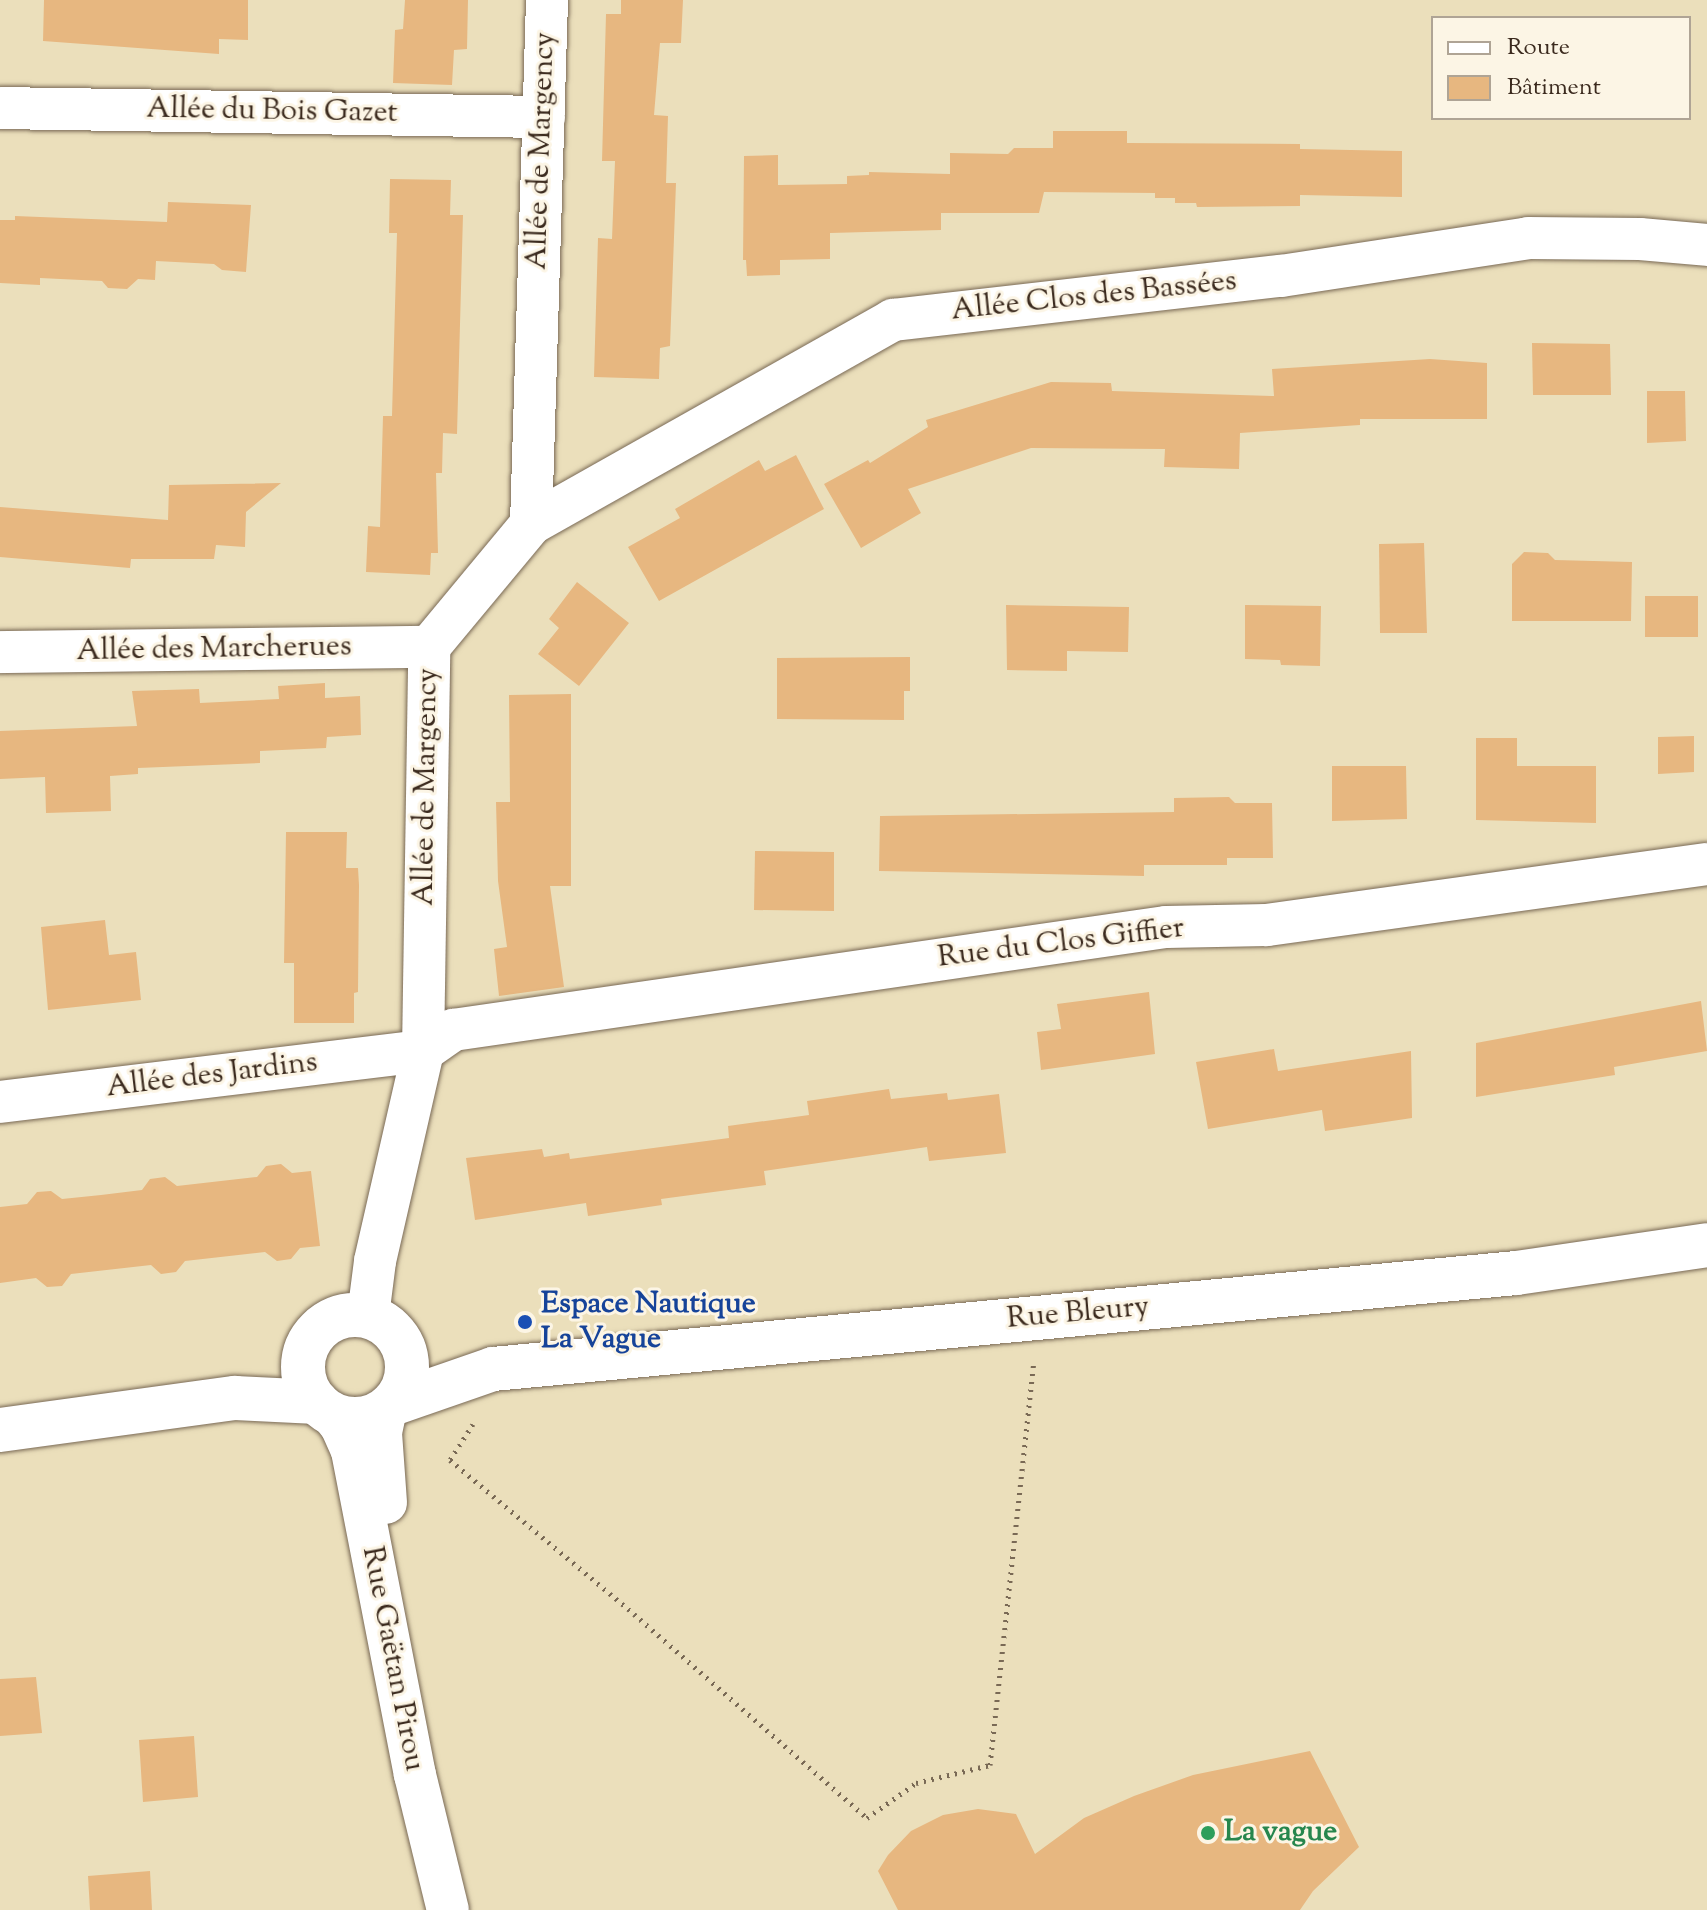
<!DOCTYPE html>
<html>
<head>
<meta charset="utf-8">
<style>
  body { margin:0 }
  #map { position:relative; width:1707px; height:1910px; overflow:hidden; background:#ebdfbb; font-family:"Sorts Mill Goudy",serif }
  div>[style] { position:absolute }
  .building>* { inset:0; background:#e7b780 }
  .path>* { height:5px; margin-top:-2.5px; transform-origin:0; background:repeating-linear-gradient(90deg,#796955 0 2px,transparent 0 8px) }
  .roads { filter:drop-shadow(0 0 2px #796955) drop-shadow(0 0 2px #796955) }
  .street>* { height:42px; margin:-21px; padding:0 21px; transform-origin:21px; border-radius:21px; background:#fff }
  .secondary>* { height:44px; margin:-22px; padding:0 22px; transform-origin:22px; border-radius:22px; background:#fff }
  .secondary>.ring { margin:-22px; padding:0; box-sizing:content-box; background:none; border:44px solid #fff; border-radius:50% }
  .dots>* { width:22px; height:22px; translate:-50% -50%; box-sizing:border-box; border:4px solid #fcf5e5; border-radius:50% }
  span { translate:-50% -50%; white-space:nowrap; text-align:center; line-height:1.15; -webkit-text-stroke:6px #fcf5e5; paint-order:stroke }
  .street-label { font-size:30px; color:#3b2a1e }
  .transit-label { font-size:30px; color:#164399; font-weight:700 }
  .left { translate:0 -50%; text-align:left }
  .leisure-label { font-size:30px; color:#27864d; font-weight:700 }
  .legend { position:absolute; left:1431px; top:16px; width:260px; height:104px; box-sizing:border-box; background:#fcf5e5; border:2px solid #afa495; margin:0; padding:10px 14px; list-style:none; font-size:24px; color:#3b2a1e }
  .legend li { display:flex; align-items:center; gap:16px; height:40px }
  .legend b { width:40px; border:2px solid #afa495 }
</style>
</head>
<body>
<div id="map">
  <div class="building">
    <i style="clip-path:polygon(44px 0,248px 0,248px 40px,219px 39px,219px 54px,43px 41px)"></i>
    <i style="clip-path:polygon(405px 0,468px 0,467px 49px,454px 50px,452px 85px,393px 83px,395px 30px,403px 29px)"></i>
    <i style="clip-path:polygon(621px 0,683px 0,681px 43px,660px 43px,654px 115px,668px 116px,666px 183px,676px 183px,670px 346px,660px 348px,659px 379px,594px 377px,598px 238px,612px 239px,615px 161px,602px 161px,606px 14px,621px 14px)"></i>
    <i style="clip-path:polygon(1053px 131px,1127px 131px,1127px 143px,1300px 144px,1300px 149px,1402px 151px,1402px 197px,1300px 195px,1300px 206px,1197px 207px,1196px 203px,1175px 203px,1175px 198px,1155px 198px,1155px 193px,1044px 192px,1039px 213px,941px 213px,941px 230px,830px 233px,830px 259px,780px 260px,780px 275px,747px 276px,746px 260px,743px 260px,744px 156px,778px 155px,778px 185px,847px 184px,847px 176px,869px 175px,869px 172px,950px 174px,950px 153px,1008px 154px,1014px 148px,1053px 148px)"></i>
    <i style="clip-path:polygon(390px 179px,451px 180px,450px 215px,463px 215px,457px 434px,443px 433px,442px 473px,436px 473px,438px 553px,431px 553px,430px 575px,366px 572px,368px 526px,380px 527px,383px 416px,392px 416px,397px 233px,389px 233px)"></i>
    <i style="clip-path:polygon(168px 202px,251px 205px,246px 272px,222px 270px,214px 264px,156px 261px,155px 280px,138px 279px,127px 289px,108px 288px,102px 281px,40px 278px,40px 285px,0 283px,0 220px,15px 220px,15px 216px,167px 222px)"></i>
    <i style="clip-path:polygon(1532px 343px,1610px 344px,1611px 395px,1533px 395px)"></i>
    <i style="clip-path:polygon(1430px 359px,1487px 363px,1487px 419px,1360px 419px,1360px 425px,1240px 433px,1239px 469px,1164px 467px,1165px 449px,1031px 448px,908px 489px,921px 513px,861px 548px,824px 484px,868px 460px,870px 463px,928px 427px,926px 420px,1051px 382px,1111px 383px,1112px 391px,1274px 396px,1272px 369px)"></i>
    <i style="clip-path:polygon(1647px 391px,1685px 391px,1686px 441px,1647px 443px)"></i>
    <i style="clip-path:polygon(796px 455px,824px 509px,659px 601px,628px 547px,680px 518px,675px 509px,759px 460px,765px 471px)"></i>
    <i style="clip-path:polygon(281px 483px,246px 512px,245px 547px,216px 545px,214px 559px,131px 559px,130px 568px,0 557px,0 507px,168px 520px,169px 485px)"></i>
    <i style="clip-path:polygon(1424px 543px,1427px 633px,1380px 633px,1379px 544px)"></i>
    <i style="clip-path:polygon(1524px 552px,1548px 553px,1555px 560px,1632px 562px,1631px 621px,1512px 621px,1512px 564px)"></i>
    <i style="clip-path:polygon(577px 582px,629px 623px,579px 686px,538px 654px,559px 628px,549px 619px)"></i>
    <i style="clip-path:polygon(1645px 596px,1698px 596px,1698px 637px,1645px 637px)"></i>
    <i style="clip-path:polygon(1006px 605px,1129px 607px,1128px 652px,1067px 651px,1067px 671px,1007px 670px)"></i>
    <i style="clip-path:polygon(1245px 605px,1321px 606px,1320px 666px,1281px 665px,1280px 660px,1245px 659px)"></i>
    <i style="clip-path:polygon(910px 657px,910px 691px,904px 691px,904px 720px,777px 719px,777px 658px)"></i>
    <i style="clip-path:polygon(325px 683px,325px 698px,360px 696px,361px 735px,327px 737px,326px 748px,260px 751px,260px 763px,138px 768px,138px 774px,110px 776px,111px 811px,46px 813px,45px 777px,0 779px,0 731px,137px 726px,132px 691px,199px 689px,200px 703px,279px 699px,278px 686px)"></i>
    <i style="clip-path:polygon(571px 694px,571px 886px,550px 886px,564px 987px,499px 996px,494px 949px,507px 947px,498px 881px,496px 802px,510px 802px,509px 695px)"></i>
    <i style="clip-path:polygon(1694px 736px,1694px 772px,1658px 774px,1658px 737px)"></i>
    <i style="clip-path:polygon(1476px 738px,1517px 738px,1517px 766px,1596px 766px,1596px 823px,1476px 820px)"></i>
    <i style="clip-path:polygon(1332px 766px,1406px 766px,1407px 819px,1332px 821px)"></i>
    <i style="clip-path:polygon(1229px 797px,1235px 803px,1272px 803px,1273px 858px,1227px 858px,1227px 865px,1144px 865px,1144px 876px,879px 871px,880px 816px,1174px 812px,1174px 798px)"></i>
    <i style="clip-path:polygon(286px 832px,347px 832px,346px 868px,358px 868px,359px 885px,358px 992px,354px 993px,354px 1023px,294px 1023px,294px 963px,284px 963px)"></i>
    <i style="clip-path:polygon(755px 851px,834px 852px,834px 911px,754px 910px)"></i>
    <i style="clip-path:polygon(105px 920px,109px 955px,136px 952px,141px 1000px,48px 1010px,41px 927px)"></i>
    <i style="clip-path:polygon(1149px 992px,1155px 1054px,1041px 1070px,1037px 1032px,1061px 1029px,1057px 1004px)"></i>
    <i style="clip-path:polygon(1701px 1001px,1707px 1051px,1614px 1067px,1615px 1075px,1476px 1097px,1476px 1043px)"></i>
    <i style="clip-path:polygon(1274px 1049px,1278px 1071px,1411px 1051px,1412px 1118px,1325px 1131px,1322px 1110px,1208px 1129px,1196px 1062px)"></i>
    <i style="clip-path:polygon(889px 1089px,891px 1099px,947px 1093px,948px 1100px,999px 1094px,1006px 1153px,929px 1161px,927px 1147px,764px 1171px,766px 1185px,661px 1199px,662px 1205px,588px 1216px,586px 1203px,475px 1220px,466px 1158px,542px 1149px,544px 1157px,569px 1153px,570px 1159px,729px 1138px,728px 1126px,809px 1115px,807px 1101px)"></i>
    <i style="clip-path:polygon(281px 1164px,292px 1173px,311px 1171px,320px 1246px,300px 1248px,291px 1259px,277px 1261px,265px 1252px,185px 1261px,176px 1272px,161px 1274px,151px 1265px,71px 1274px,62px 1286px,47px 1287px,36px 1278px,0 1283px,0 1207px,27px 1204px,37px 1192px,51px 1191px,62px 1199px,101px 1195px,142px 1190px,150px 1179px,165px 1177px,177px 1186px,257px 1177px,266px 1166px)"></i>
    <i style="clip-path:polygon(36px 1677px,42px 1733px,0 1736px,0 1679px)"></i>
    <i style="clip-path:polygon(194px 1736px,198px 1797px,143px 1802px,139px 1740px)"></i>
    <i style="clip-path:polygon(1310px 1751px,1359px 1847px,1313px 1891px,1300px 1910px,898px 1910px,878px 1871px,888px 1855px,911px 1831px,943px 1815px,978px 1809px,1016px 1814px,1035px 1854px,1084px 1818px,1134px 1796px,1193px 1775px)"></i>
    <i style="clip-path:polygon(150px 1871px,152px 1910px,90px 1910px,88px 1876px)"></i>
  </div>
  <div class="path">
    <i style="left:473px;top:1424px;width:43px;rotate:122.6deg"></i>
    <i style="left:450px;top:1460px;width:240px;rotate:39.9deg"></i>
    <i style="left:634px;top:1614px;width:310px;rotate:41.2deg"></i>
    <i style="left:867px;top:1818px;width:60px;rotate:-35.5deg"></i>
    <i style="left:916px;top:1783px;width:76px;rotate:-13.7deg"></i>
    <i style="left:990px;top:1765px;width:404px;rotate:-83.8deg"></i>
  </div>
  <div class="roads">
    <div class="street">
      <i style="left:0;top:108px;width:544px;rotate:0.95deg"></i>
      <i style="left:531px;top:524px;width:416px;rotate:-29.4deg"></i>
      <i style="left:893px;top:320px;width:390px;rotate:-6.5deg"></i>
      <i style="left:1281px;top:276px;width:250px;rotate:-8.7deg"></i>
      <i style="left:1528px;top:238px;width:112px;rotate:0.5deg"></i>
      <i style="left:1640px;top:239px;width:67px;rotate:5.1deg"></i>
      <i style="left:0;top:652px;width:429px;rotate:-0.7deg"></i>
      <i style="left:0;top:1102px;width:426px;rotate:-6.9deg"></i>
      <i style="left:423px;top:1051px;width:37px;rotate:-35deg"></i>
      <i style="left:453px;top:1030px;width:720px;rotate:-8.22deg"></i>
      <i style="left:1166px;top:927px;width:101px;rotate:-1.1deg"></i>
      <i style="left:1267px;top:925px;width:444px;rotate:-7.9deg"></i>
      <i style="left:368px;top:1316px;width:55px;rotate:-82.7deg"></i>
      <i style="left:375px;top:1261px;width:215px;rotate:-77.1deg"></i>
      <i style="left:423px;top:1051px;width:404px;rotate:-89.1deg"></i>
      <i style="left:429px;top:647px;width:160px;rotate:-50.3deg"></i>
      <i style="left:531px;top:524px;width:524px;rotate:-88.25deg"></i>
      <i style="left:386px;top:1409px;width:25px;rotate:102deg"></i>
      <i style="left:381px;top:1433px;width:70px;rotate:85.9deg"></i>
      <i style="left:330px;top:1412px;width:18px;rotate:52deg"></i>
      <i style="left:341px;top:1426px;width:27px;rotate:66deg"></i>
      <i style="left:352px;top:1451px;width:330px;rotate:79deg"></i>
      <i style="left:415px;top:1775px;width:139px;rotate:76.3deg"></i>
    </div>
    <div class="secondary">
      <i class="ring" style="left:303px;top:1315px;width:60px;height:60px"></i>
      <i style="left:392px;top:1404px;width:107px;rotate:-19.1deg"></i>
      <i style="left:493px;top:1369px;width:1027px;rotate:-5.36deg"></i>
      <i style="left:1516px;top:1273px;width:193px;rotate:-8.3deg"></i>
      <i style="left:0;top:1430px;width:237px;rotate:-7.8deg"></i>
      <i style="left:235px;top:1398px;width:82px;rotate:2.8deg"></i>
    </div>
  </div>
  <div class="dots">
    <i style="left:525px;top:1322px;background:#1a4fb4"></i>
    <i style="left:1208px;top:1833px;background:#2e9e5b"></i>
  </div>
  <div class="street-label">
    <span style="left:272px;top:112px;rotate:1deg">Allée du Bois Gazet</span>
    <span style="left:542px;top:151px;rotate:-88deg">Allée de Margency</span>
    <span style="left:1094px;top:297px;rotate:-6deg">Allée Clos des Bassées</span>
    <span style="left:214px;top:650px;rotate:-1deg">Allée des Marcherues</span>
    <span style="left:427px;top:787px;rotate:-89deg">Allée de Margency</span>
    <span style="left:1061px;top:944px;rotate:-7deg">Rue du Clos Giffier</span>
    <span style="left:212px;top:1076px;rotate:-7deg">Allée des Jardins</span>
    <span style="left:1078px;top:1314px;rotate:-5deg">Rue Bleury</span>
    <span style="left:392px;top:1659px;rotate:79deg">Rue Gaëtan Pirou</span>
  </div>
  <div class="transit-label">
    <span class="left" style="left:541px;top:1322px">Espace Nautique<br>La Vague</span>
  </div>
  <div class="leisure-label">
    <span class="left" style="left:1224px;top:1833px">La vague</span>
  </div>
  <ul class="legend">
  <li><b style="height:10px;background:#fff"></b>Route</li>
  <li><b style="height:22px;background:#e7b780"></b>Bâtiment</li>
  </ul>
</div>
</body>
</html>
